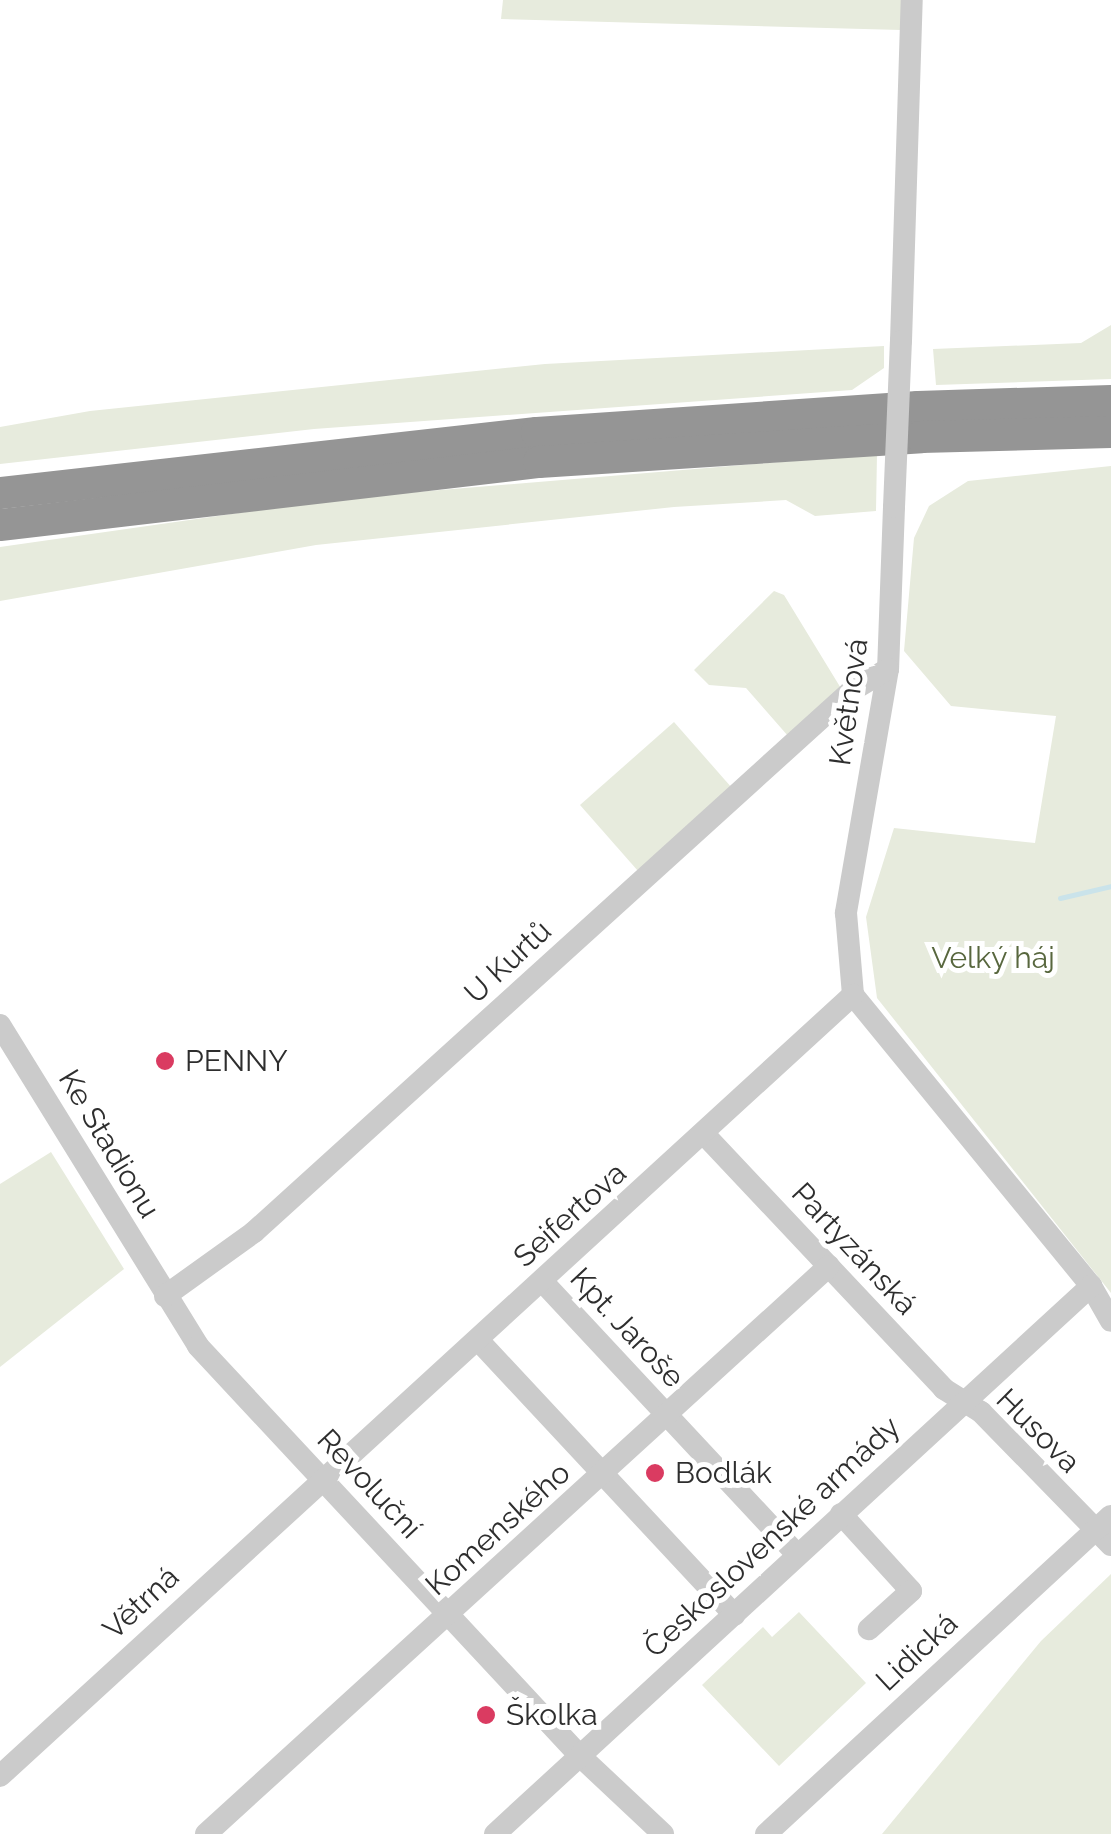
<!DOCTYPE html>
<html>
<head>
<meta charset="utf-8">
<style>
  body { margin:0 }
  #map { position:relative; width:1111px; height:1834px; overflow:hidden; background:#fff; font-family:Raleway,sans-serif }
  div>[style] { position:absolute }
  .green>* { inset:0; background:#e7ebdd }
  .stream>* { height:5px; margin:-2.5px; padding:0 2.5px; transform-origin:2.5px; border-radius:2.5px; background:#cae3ea }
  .minor>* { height:22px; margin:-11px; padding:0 11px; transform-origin:11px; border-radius:11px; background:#cbcbcb }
  .highway>* { height:32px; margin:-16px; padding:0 16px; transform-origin:16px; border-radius:16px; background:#959595 }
  .minor-bridge>* { height:22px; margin:-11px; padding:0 11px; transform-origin:11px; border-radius:11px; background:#cbcbcb }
  .dots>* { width:28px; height:28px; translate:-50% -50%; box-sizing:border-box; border:5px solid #fff; border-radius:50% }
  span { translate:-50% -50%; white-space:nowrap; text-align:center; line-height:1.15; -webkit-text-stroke:10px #fff; paint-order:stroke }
  .street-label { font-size:30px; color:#2e2e2e }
  .park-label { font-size:30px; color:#58673e }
  .poi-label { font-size:30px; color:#2e2e2e }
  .left { translate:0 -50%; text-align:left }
</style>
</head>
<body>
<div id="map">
  <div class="green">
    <i style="clip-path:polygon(503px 0,902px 0,901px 30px,501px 19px)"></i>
    <i style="clip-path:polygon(1111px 325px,1111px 379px,936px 385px,933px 349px,1081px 343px)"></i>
    <i style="clip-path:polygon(884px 346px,884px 368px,852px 390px,314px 429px,0 464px,0 427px,90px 411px,545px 364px)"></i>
    <i style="clip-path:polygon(877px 454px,876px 511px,815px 516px,786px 500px,674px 507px,316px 545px,0 601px,0 547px,344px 498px)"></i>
    <i style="clip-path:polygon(1111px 466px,1111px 1293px,877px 998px,866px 917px,894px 828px,1035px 843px,1056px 716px,951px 706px,904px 651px,914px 538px,929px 506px,968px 481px)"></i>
    <i style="clip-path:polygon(774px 591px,784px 595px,842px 690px,788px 736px,746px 688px,709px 685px,694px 670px)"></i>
    <i style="clip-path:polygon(674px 722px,732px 788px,638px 871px,580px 805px)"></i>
    <i style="clip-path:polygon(51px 1152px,124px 1269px,0 1367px,0 1184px)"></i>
    <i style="clip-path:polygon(1111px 1574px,1111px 1834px,882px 1834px,1041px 1641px)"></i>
    <i style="clip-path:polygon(799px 1612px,866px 1683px,779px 1766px,702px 1685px,763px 1627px,772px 1637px)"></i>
  </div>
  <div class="stream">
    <i style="left:1060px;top:898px;width:52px;rotate:-13.2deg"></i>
  </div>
  <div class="minor">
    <i style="left:901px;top:341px;width:341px;rotate:-88.2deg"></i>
    <i style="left:894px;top:507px;width:162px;rotate:92.1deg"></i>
    <i style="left:888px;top:669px;width:248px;rotate:99.8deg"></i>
    <i style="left:846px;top:913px;width:82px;rotate:85.1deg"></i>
    <i style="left:853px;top:995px;width:376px;rotate:50.7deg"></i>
    <i style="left:1091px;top:1286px;width:40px;rotate:60.3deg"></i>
    <i style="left:0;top:1025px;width:377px;rotate:58.3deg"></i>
    <i style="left:198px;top:1346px;width:560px;rotate:47.02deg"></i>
    <i style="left:580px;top:1756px;width:114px;rotate:43.2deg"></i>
    <i style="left:704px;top:1134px;width:350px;rotate:46.7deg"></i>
    <i style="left:944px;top:1389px;width:44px;rotate:31.9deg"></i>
    <i style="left:981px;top:1412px;width:186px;rotate:45.7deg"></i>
    <i style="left:542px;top:1281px;width:374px;rotate:47deg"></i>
    <i style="left:165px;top:1296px;width:110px;rotate:-35.7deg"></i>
    <i style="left:254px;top:1232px;width:806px;rotate:-42.18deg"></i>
    <i style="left:851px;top:691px;width:43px;rotate:-30.7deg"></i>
    <i style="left:478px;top:1340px;width:376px;rotate:47deg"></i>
    <i style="left:841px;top:1514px;width:104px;rotate:47.7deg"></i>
    <i style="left:911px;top:1591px;width:57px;rotate:137.9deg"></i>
    <i style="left:0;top:1776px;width:1157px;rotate:-42.48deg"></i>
    <i style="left:206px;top:1834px;width:843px;rotate:-42.36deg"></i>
    <i style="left:495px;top:1834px;width:810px;rotate:-42.6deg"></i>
    <i style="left:766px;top:1834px;width:469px;rotate:-42.7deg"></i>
  </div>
  <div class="highway">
    <i style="left:0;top:493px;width:540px;rotate:-6.38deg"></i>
    <i style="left:537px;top:433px;width:382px;rotate:-3.9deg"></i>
    <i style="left:918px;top:407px;width:193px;rotate:-1.8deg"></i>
    <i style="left:0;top:525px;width:543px;rotate:-6.67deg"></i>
    <i style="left:539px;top:462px;width:383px;rotate:-3.7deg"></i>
    <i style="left:921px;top:437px;width:190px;rotate:-1.5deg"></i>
  </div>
  <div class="minor-bridge">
    <i style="left:894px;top:507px;width:166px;rotate:-87.6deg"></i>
  </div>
  <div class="dots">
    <i style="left:165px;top:1061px;background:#da3b61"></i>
    <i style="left:655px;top:1473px;background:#da3b61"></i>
    <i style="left:486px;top:1715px;background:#da3b61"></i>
  </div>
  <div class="street-label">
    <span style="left:849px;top:702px;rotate:-82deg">Květnová</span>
    <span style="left:508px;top:962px;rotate:-43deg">U Kurtů</span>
    <span style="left:109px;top:1144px;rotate:59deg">Ke Stadionu</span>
    <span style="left:570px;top:1215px;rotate:-42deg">Seifertova</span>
    <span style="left:854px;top:1249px;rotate:47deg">Partyzánská</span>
    <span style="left:627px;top:1328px;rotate:47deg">Kpt. Jaroše</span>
    <span style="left:1038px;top:1431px;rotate:45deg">Husova</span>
    <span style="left:369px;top:1484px;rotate:47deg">Revoluční</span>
    <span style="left:498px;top:1529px;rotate:-42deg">Komenského</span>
    <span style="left:772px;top:1537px;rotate:-43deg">Československé armády</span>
    <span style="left:141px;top:1603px;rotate:-43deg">Větrná</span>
    <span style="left:917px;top:1652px;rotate:-43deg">Lidická</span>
  </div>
  <div class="park-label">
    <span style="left:993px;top:958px">Velký háj</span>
  </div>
  <div class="poi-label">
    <span class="left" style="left:185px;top:1061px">PENNY</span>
    <span class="left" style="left:675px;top:1473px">Bodlák</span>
    <span class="left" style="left:506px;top:1715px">Školka</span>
  </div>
</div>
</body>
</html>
